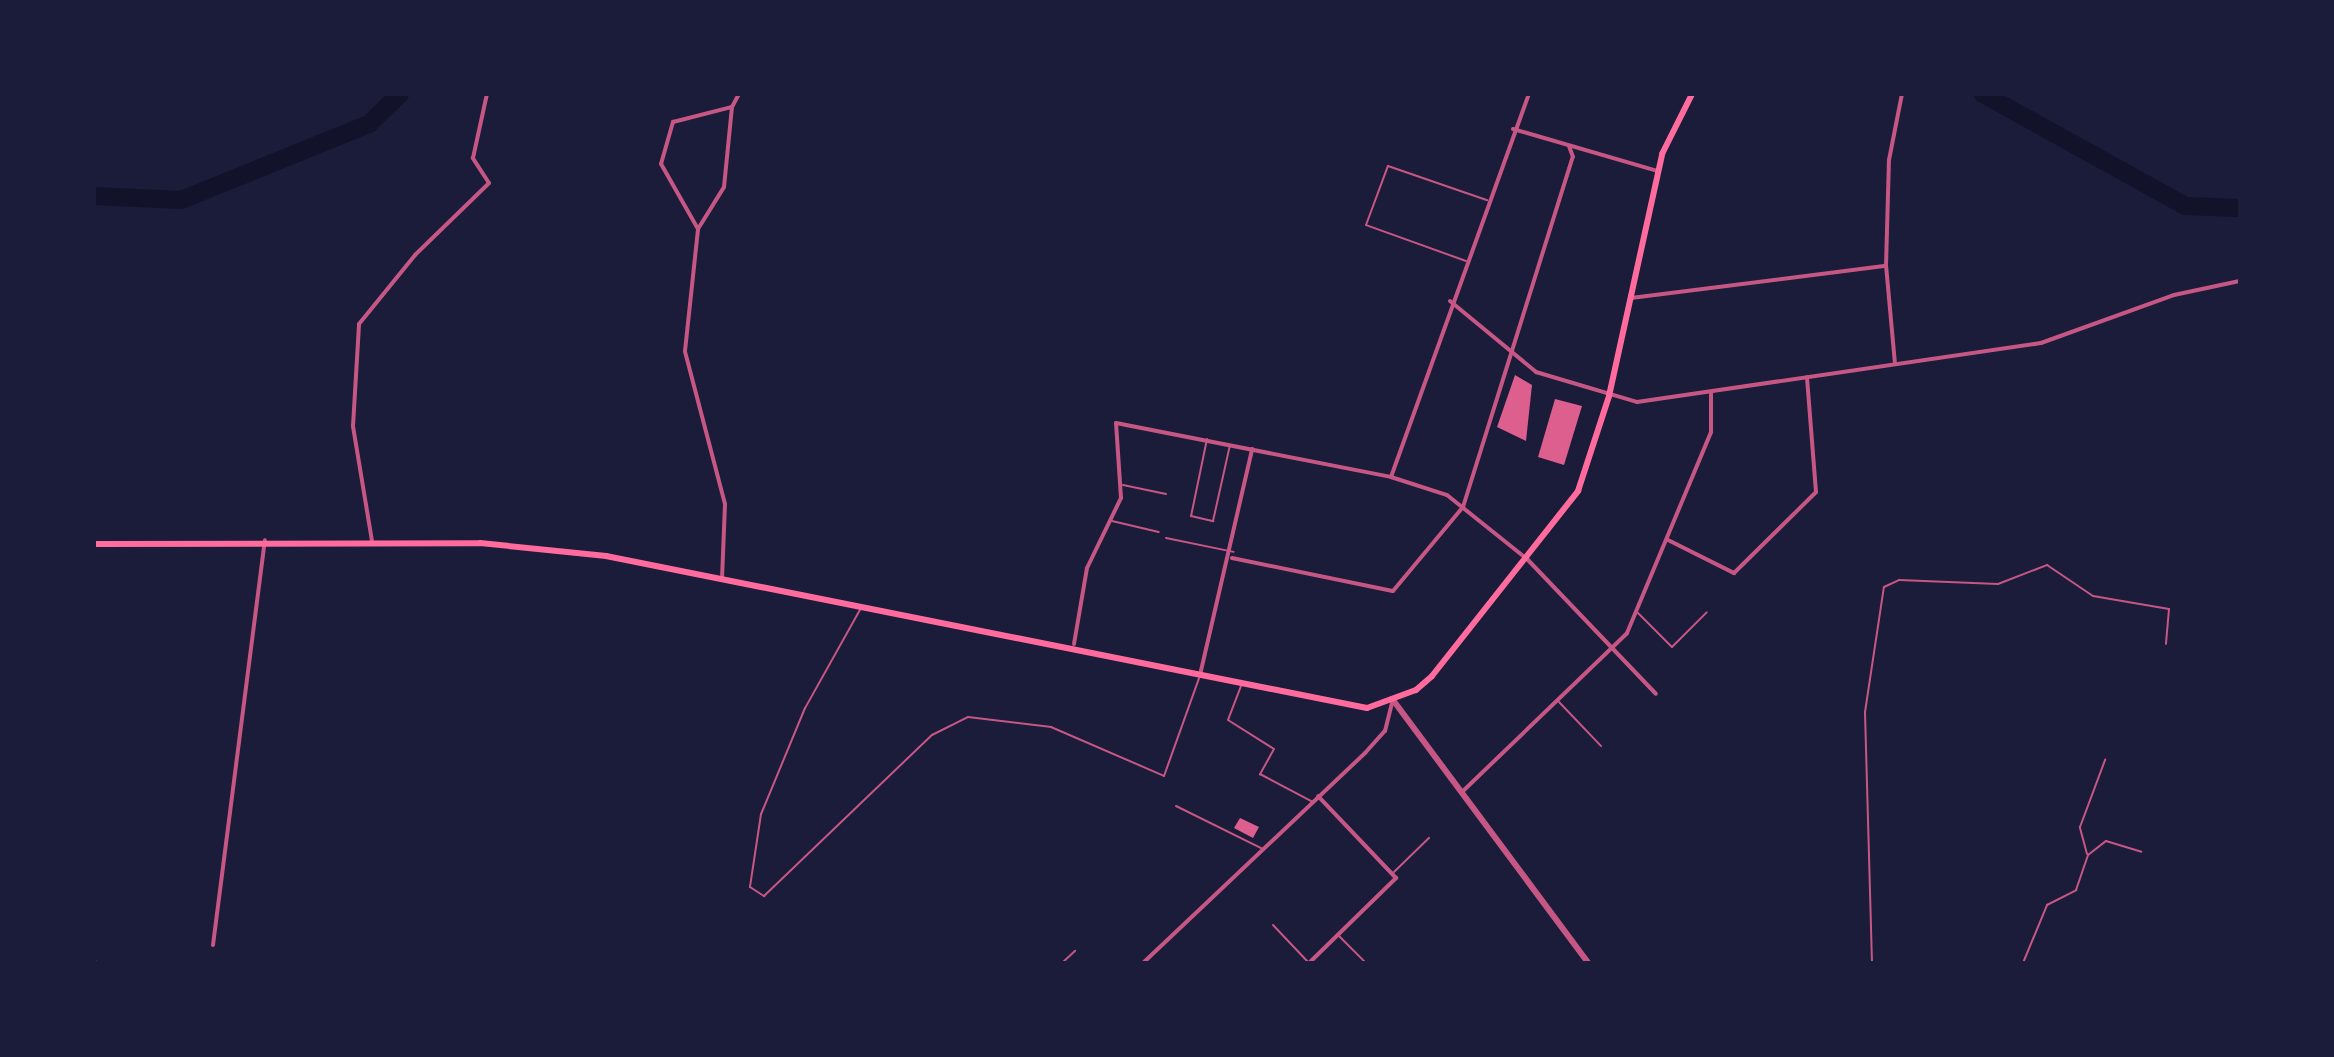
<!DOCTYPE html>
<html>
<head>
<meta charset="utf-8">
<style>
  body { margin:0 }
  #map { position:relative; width:2334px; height:1057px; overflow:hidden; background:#1b1b3a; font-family:"Fira Sans",sans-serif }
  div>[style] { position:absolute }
  .river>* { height:18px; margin:-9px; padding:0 9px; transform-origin:9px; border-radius:9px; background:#12122b }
  .building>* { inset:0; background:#dd5f8e }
  .service>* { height:2px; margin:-1px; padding:0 1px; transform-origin:1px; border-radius:1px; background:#c65784 }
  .minor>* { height:4px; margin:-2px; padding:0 2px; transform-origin:2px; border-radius:2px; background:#c65784 }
  .tertiary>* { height:6px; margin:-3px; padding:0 3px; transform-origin:3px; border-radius:3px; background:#c65784 }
  .secondary>* { height:6px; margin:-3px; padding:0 3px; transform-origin:3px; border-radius:3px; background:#ff6b9d }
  span { translate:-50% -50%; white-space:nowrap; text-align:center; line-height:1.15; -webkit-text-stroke:6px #1b1b3a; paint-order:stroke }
  .frame { position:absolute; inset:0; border:96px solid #1b1b3a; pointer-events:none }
</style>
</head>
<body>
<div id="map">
  <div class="river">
    <i style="left:1983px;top:94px;width:231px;rotate:29deg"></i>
    <i style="left:2185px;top:206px;width:55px;rotate:2.1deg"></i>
    <i style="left:94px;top:196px;width:87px;rotate:2.6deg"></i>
    <i style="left:181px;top:200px;width:203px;rotate:-22deg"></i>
    <i style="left:369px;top:124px;width:43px;rotate:-44.1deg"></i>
  </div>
  <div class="building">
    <i style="clip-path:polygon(1515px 375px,1532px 385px,1526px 441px,1497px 427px)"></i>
    <i style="clip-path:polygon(1555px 399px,1582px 406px,1564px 465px,1538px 457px)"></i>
    <i style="clip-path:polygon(1240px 818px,1259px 827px,1253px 838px,1234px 828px)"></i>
  </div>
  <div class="service">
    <i style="left:1466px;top:261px;width:106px;rotate:-160.2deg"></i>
    <i style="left:1366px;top:225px;width:63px;rotate:-69.6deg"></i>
    <i style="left:1388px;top:166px;width:105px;rotate:19deg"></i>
    <i style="left:1207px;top:439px;width:79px;rotate:101.7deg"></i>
    <i style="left:1191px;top:516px;width:23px;rotate:13deg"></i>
    <i style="left:1213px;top:521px;width:78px;rotate:-77.4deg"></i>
    <i style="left:1123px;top:485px;width:44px;rotate:11.8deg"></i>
    <i style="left:1112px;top:521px;width:48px;rotate:13.2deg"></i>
    <i style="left:1166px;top:538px;width:69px;rotate:11.6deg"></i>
    <i style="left:861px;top:608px;width:115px;rotate:119.2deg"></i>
    <i style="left:805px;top:708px;width:115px;rotate:112.5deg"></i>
    <i style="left:761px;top:814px;width:74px;rotate:98.6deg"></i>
    <i style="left:750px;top:887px;width:17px;rotate:33deg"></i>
    <i style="left:764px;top:896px;width:233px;rotate:-43.8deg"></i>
    <i style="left:932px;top:735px;width:40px;rotate:-26.6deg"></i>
    <i style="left:968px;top:717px;width:84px;rotate:6.9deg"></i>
    <i style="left:1051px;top:727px;width:123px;rotate:23.4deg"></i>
    <i style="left:1164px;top:776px;width:104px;rotate:-70.3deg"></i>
    <i style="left:1638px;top:613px;width:48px;rotate:45deg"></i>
    <i style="left:1672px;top:647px;width:49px;rotate:-45deg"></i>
    <i style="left:1241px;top:686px;width:36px;rotate:111deg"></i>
    <i style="left:1228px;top:720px;width:54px;rotate:32.2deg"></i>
    <i style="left:1274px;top:749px;width:29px;rotate:119deg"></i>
    <i style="left:1260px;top:774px;width:58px;rotate:27.9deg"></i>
    <i style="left:1559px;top:702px;width:61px;rotate:46.3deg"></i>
    <i style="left:1176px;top:806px;width:95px;rotate:26.3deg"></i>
    <i style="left:2087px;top:854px;width:28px;rotate:-105deg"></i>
    <i style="left:2080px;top:827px;width:72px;rotate:-69.5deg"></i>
    <i style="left:1394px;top:872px;width:49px;rotate:-44.2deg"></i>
    <i style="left:1273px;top:925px;width:51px;rotate:46.6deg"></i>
    <i style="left:1339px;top:936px;width:38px;rotate:45deg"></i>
    <i style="left:1062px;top:963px;width:18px;rotate:-43deg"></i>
    <i style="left:1872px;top:963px;width:251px;rotate:-91.6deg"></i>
    <i style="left:1865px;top:712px;width:126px;rotate:-81.4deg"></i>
    <i style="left:1884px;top:587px;width:17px;rotate:-25deg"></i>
    <i style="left:1899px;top:580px;width:99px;rotate:2.3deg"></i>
    <i style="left:1998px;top:584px;width:53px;rotate:-21.2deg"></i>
    <i style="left:2047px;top:565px;width:55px;rotate:34deg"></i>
    <i style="left:2093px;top:596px;width:77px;rotate:9.7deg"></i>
    <i style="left:2169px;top:609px;width:35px;rotate:95deg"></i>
    <i style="left:2023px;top:963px;width:63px;rotate:-67.5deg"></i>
    <i style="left:2047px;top:905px;width:33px;rotate:-27deg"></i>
    <i style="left:2076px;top:890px;width:37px;rotate:-71deg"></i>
    <i style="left:2088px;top:855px;width:23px;rotate:-38deg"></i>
    <i style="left:2106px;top:841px;width:37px;rotate:17deg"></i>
  </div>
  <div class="minor">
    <i style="left:1513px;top:129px;width:151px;rotate:16.2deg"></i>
    <i style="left:698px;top:229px;width:49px;rotate:-58.2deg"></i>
    <i style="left:724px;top:187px;width:80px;rotate:-84.3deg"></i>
    <i style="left:1631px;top:298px;width:257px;rotate:-7.2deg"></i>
    <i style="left:1450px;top:301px;width:112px;rotate:39.5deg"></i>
    <i style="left:1536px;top:372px;width:105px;rotate:16.5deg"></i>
    <i style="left:1637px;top:402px;width:408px;rotate:-8.3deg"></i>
    <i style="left:2041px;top:343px;width:141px;rotate:-19.8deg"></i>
    <i style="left:2174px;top:295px;width:67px;rotate:-12deg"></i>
    <i style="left:1895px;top:364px;width:98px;rotate:-95.2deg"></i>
    <i style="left:1886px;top:266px;width:106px;rotate:-88.4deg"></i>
    <i style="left:1889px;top:160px;width:67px;rotate:-78.9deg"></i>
    <i style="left:1391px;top:477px;width:407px;rotate:-70.2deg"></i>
    <i style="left:1668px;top:540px;width:74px;rotate:26.6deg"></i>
    <i style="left:1734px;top:573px;width:115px;rotate:-44.6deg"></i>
    <i style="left:1816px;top:492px;width:115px;rotate:-94.5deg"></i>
    <i style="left:372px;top:541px;width:117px;rotate:-99.4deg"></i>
    <i style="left:353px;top:426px;width:102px;rotate:-86.6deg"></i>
    <i style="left:359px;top:324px;width:89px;rotate:-50.9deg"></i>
    <i style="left:415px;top:255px;width:103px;rotate:-44.2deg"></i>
    <i style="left:489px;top:183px;width:30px;rotate:-123deg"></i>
    <i style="left:473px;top:158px;width:66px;rotate:-77.7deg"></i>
    <i style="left:1232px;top:558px;width:164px;rotate:11.6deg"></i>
    <i style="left:1393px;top:591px;width:109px;rotate:-50.2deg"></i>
    <i style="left:1463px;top:507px;width:367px;rotate:-72.6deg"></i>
    <i style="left:1573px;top:157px;width:12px;rotate:-110deg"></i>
    <i style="left:722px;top:579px;width:75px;rotate:-87.7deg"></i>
    <i style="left:725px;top:504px;width:158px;rotate:-104.7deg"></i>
    <i style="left:685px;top:351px;width:123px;rotate:-83.9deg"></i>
    <i style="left:698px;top:229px;width:75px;rotate:-119.6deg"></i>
    <i style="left:661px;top:164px;width:44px;rotate:-74.1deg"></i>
    <i style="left:673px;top:122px;width:61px;rotate:-14.3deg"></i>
    <i style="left:732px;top:107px;width:15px;rotate:-62deg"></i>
    <i style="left:1074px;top:644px;width:77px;rotate:-80.3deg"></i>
    <i style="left:1087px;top:568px;width:78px;rotate:-64.1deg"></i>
    <i style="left:1121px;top:498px;width:75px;rotate:-93.8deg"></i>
    <i style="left:1116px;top:423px;width:280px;rotate:11.1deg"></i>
    <i style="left:1391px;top:477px;width:59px;rotate:17.8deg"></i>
    <i style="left:1447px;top:495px;width:104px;rotate:38.7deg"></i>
    <i style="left:1528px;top:560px;width:185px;rotate:46.3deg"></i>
    <i style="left:1200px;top:675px;width:232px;rotate:-77deg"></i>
    <i style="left:1462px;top:792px;width:229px;rotate:-43.9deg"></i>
    <i style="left:1627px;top:633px;width:218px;rotate:-67.3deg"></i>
    <i style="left:1711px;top:432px;width:39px;rotate:-90deg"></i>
    <i style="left:213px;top:945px;width:408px;rotate:-82.7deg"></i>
    <i style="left:94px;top:960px;width:3px;rotate:72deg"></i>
    <i style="left:1143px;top:963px;width:306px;rotate:-43.4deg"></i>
    <i style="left:1365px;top:753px;width:30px;rotate:-48deg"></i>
    <i style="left:1385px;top:731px;width:32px;rotate:-76deg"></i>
    <i style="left:1309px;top:963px;width:122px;rotate:-44.3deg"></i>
    <i style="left:1396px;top:878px;width:113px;rotate:-133.6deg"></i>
  </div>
  <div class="tertiary">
    <i style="left:1393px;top:700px;width:327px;rotate:53.4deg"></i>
  </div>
  <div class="secondary">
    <i style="left:94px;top:544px;width:386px;rotate:-0.1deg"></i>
    <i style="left:480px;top:543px;width:127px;rotate:5.9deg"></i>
    <i style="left:606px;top:556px;width:776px;rotate:11.3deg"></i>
    <i style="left:1367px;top:708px;width:52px;rotate:-20.2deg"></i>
    <i style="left:1416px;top:690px;width:21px;rotate:-41deg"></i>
    <i style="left:1432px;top:676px;width:236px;rotate:-51.7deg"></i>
    <i style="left:1578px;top:491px;width:100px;rotate:-71.9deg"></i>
    <i style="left:1609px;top:396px;width:248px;rotate:-77.6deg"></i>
    <i style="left:1662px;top:154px;width:67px;rotate:-63.4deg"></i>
  </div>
  <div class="frame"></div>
</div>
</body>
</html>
